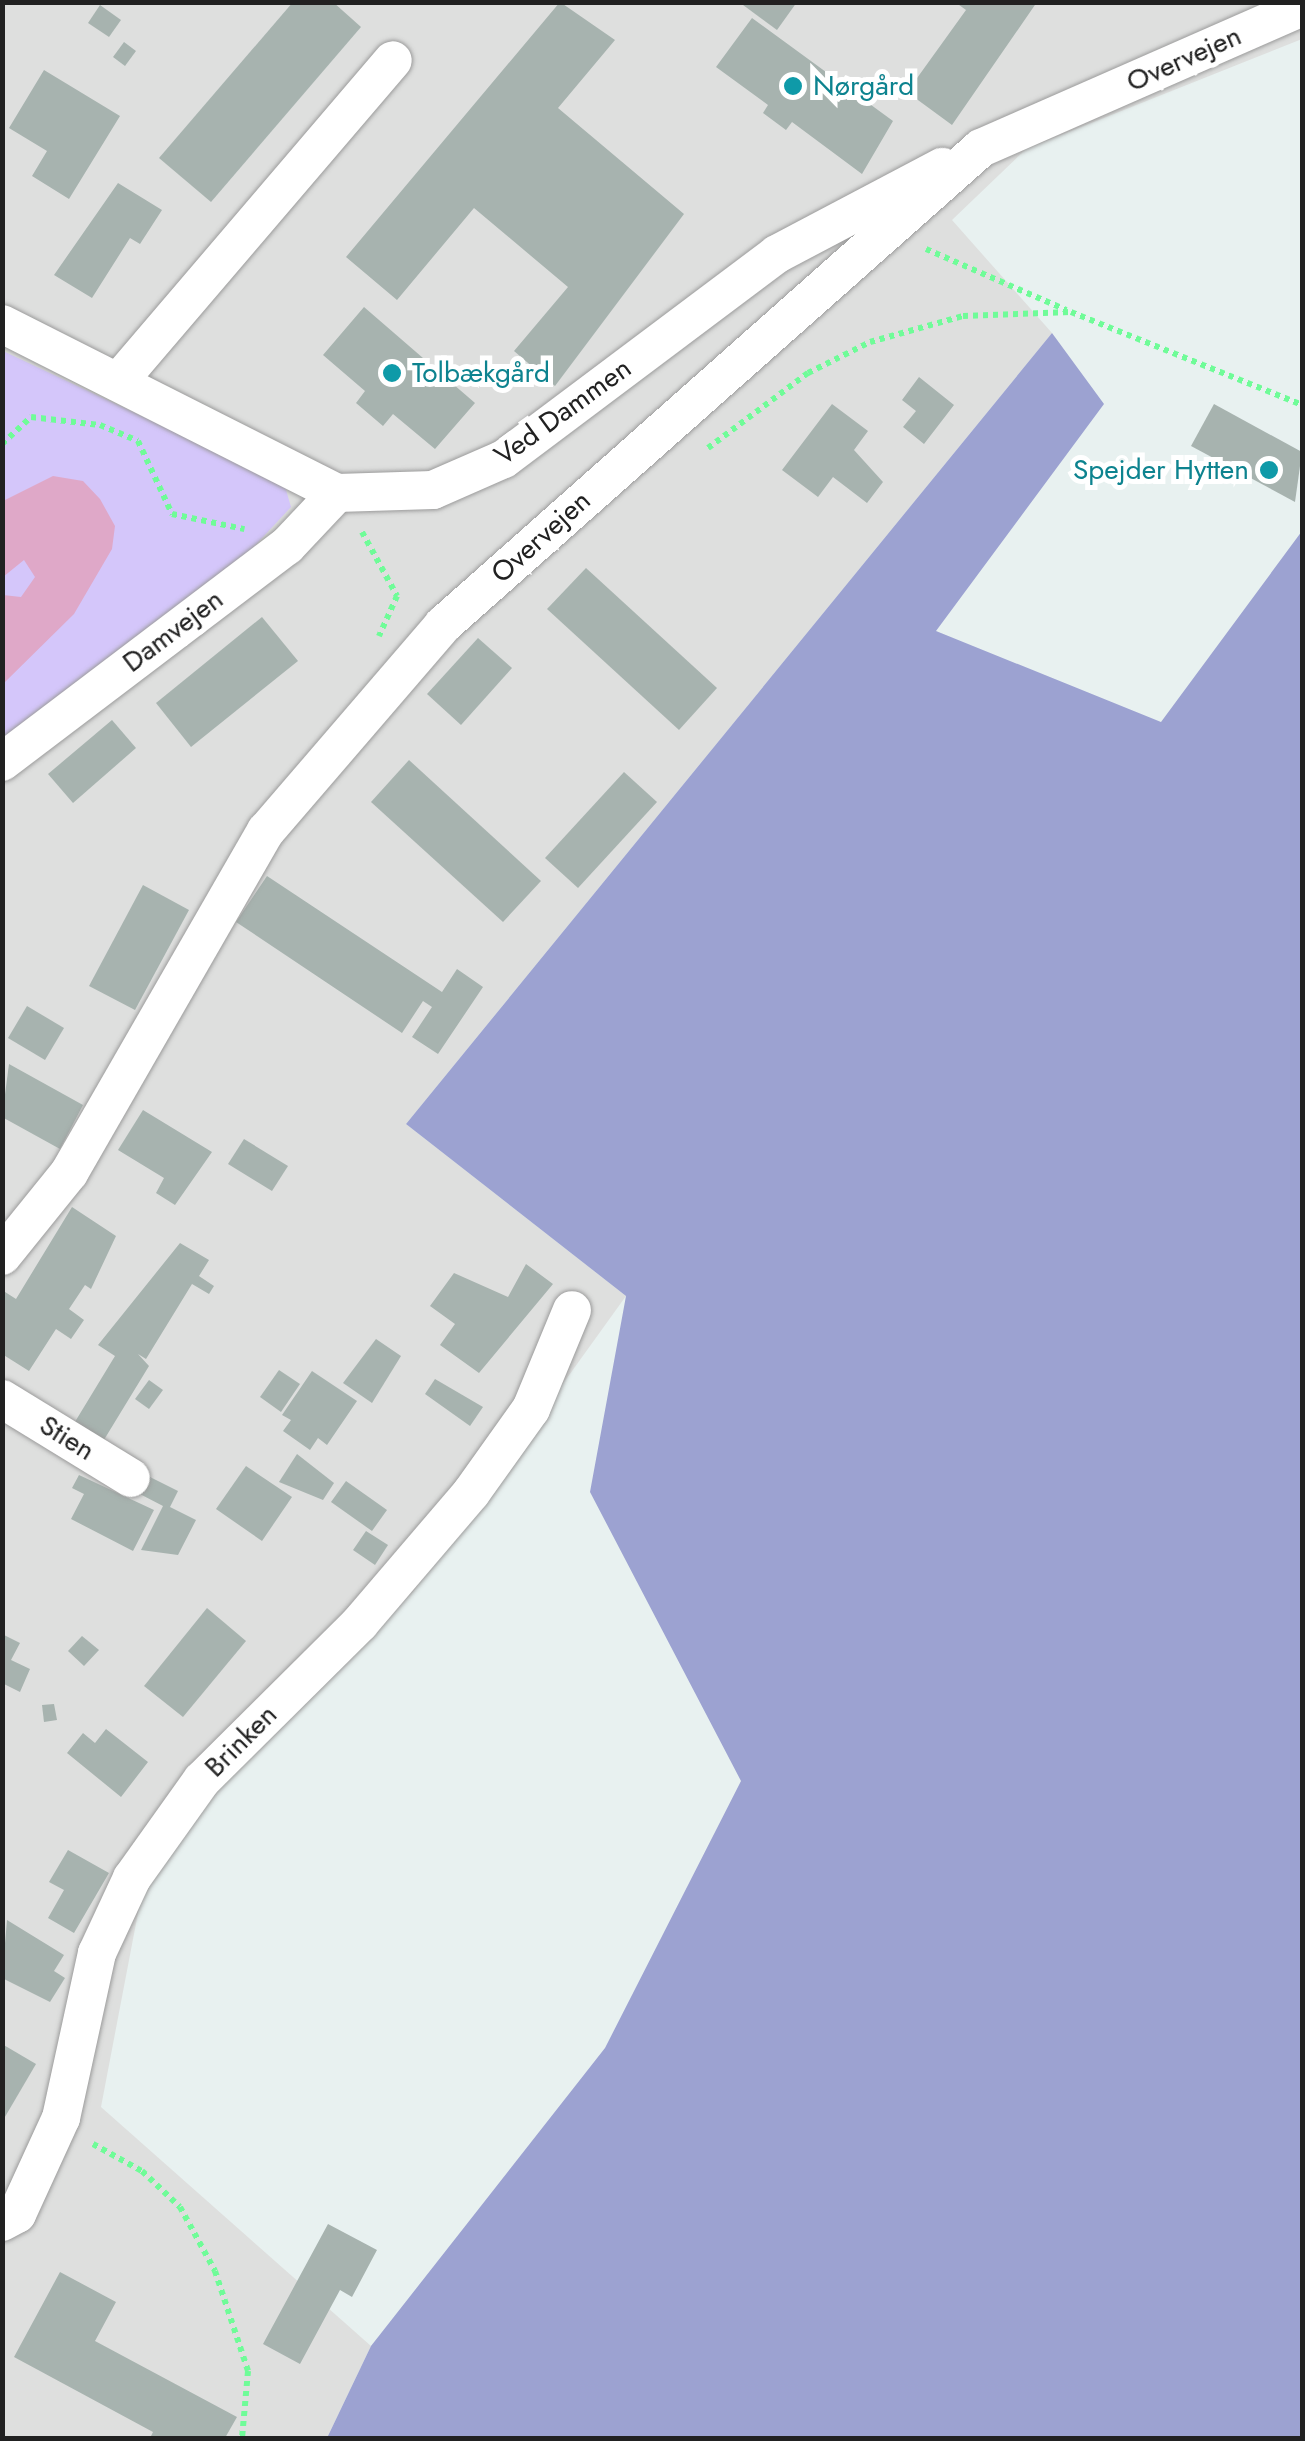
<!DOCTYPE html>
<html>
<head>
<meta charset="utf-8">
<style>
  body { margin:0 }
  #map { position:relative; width:1305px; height:2441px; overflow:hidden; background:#e8f1f0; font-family:Jost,sans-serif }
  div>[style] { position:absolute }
  .residential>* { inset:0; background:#dedfde }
  .forest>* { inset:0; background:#9ca2d1 }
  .park>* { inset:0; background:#d4c6fa }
  .water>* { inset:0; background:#dfa8c8 }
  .building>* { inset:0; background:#a7b3af }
  .path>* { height:6px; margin-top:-3px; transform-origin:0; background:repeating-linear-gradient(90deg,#6ffc98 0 5px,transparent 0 10px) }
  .roads { filter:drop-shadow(0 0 2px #9b9b9b) drop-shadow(0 0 2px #9b9b9b) }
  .minor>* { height:38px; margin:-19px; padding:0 19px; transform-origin:19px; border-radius:19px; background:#fff }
  .dots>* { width:28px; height:28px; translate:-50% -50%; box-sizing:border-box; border:5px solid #fff; border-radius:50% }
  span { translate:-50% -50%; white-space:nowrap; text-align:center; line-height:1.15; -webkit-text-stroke:10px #fff; paint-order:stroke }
  .street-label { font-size:28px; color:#212121 }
  .culture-label { font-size:28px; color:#0d838f }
  .left { translate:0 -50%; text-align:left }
  .right { translate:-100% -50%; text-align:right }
  .frame { position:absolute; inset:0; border:5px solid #212121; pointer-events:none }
</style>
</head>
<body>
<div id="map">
  <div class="residential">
    <i style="clip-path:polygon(3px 3px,1302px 3px,1302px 39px,1026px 149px,952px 220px,1052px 333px,406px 1124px,626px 1296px,413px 1592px,231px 1769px,142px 1892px,101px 2107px,371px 2346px,327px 2438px,3px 2438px)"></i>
  </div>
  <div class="forest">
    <i style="clip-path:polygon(1052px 333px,1104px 404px,936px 631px,1161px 722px,1302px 531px,1302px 2438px,327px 2438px,371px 2346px,605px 2048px,741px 1781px,590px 1492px,626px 1296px,406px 1124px)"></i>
  </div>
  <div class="park">
    <i style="clip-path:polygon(3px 351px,284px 483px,291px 507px,235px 567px,3px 738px)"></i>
  </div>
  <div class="water">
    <i style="clip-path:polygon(53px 476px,83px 481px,100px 499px,115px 526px,112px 549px,74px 614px,3px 684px,3px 595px,21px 597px,35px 577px,24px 560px,3px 577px,3px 501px)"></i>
  </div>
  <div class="building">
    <i style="clip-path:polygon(293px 2px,333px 2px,361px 27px,211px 202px,159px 158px)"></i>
    <i style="clip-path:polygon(560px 2px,615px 40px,558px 108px,684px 214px,555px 386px,514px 351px,568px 287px,474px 208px,397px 300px,346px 257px)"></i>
    <i style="clip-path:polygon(739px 2px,797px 2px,777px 30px)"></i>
    <i style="clip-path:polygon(955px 2px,1037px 2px,952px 125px,907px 92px,966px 10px)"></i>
    <i style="clip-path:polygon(100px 5px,121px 20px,109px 37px,88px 23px)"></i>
    <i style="clip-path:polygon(752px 18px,893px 121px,862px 174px,792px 122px,786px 130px,763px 113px,768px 105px,716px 67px)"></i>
    <i style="clip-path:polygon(124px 42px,136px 51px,125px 66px,113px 57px)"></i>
    <i style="clip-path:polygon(44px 70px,120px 116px,69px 199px,32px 176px,47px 151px,9px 128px)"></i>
    <i style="clip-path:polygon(118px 183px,162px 210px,140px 244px,130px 238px,92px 298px,54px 275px)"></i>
    <i style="clip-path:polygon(364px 307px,475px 403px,435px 449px,393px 414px,383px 426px,356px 403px,365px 391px,323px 355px)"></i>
    <i style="clip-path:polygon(919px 377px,954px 405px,924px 444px,903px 427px,916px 411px,902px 400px)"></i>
    <i style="clip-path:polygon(832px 404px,868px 431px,854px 450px,883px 482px,867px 503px,833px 477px,818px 497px,782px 470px)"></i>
    <i style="clip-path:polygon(1214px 404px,1302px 452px,1295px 502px,1191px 446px)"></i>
    <i style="clip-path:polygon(586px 568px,717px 688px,679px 730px,547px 609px)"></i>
    <i style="clip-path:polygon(262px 617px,298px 661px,191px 747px,156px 703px)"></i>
    <i style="clip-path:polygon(478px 638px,512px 668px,461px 725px,427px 694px)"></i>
    <i style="clip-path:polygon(112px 720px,136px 748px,73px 803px,48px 774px)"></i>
    <i style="clip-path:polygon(409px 760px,541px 881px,503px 922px,371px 802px)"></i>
    <i style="clip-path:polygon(624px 772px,657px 802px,578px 888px,545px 858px)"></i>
    <i style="clip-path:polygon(267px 876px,442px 992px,457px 969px,483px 987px,438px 1054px,412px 1037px,432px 1007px,423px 1001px,402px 1033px,236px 922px)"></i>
    <i style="clip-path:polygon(143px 885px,189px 910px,135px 1010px,89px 986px)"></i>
    <i style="clip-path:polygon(27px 1006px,64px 1028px,45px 1060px,8px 1038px)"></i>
    <i style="clip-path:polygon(9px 1064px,83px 1105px,60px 1149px,2px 1117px)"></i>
    <i style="clip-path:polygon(143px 1110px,212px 1152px,175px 1205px,156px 1193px,164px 1178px,118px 1150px)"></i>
    <i style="clip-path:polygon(244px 1139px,288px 1166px,272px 1191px,228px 1164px)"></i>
    <i style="clip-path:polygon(72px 1207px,116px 1236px,91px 1289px,85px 1285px,69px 1309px,84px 1320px,71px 1339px,56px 1329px,29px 1371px,2px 1354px,2px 1290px,16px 1299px)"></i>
    <i style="clip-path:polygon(180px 1243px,209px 1260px,199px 1276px,214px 1286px,209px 1294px,192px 1284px,146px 1359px,138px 1354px,149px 1366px,99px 1448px,70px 1430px,115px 1356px,98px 1345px)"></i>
    <i style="clip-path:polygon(526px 1264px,553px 1284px,479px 1373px,440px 1345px,455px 1324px,430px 1306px,454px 1273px,508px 1297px)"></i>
    <i style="clip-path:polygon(376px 1339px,401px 1356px,372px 1403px,343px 1383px)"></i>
    <i style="clip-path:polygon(279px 1370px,300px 1384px,281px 1412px,260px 1397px)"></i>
    <i style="clip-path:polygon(312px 1371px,357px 1401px,327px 1445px,318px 1438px,310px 1450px,283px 1431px,291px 1420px,282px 1415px)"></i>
    <i style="clip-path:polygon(435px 1379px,483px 1407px,470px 1426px,425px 1394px)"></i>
    <i style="clip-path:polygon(149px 1380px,163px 1390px,149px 1409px,135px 1399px)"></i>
    <i style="clip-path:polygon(297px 1454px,334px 1483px,323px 1500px,279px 1482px)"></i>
    <i style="clip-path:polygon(246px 1466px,292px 1497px,262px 1541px,216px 1509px)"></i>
    <i style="clip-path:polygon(144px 1474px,178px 1491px,170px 1507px,196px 1520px,178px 1555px,141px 1550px,163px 1506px,136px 1492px)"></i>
    <i style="clip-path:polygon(79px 1475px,154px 1510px,133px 1551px,71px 1519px,84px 1494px,72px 1488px)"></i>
    <i style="clip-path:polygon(346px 1481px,387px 1510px,372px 1531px,331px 1502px)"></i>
    <i style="clip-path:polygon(366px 1531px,388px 1545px,375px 1565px,353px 1550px)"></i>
    <i style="clip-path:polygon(207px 1608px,246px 1641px,183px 1717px,144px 1686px)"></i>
    <i style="clip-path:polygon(2px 1634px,20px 1643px,11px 1660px,30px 1669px,20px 1692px,2px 1683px)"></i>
    <i style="clip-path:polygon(82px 1636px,99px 1650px,84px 1666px,68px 1651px)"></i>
    <i style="clip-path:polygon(54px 1704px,57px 1720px,44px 1722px,42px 1705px)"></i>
    <i style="clip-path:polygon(106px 1729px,148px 1762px,121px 1797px,67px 1753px,83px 1733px,95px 1743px)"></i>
    <i style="clip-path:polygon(68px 1850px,109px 1873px,74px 1933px,48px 1918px,64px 1890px,49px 1882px)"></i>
    <i style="clip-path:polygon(7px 1920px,64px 1955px,54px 1971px,65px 1978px,50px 2002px,2px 1978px)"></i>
    <i style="clip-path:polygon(2px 2044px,36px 2064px,2px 2122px)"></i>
    <i style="clip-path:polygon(328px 2224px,377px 2250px,352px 2297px,340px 2290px,300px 2364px,263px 2344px)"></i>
    <i style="clip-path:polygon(60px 2272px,116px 2302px,95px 2341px,237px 2417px,225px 2438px,150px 2438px,153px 2432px,14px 2357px)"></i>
  </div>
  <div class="path">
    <i style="left:926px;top:249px;width:153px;rotate:23.5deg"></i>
    <i style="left:2px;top:444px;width:40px;rotate:-43deg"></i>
    <i style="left:31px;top:417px;width:69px;rotate:6.6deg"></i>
    <i style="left:100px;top:425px;width:41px;rotate:22.8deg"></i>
    <i style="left:138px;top:441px;width:81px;rotate:65deg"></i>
    <i style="left:172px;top:514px;width:74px;rotate:11.8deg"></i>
    <i style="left:708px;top:448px;width:125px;rotate:-36.9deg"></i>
    <i style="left:808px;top:373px;width:69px;rotate:-26.6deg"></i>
    <i style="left:870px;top:342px;width:97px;rotate:-15.6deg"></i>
    <i style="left:963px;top:316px;width:108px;rotate:-2.1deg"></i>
    <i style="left:1071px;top:312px;width:249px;rotate:21.9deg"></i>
    <i style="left:362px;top:532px;width:73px;rotate:61.3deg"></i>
    <i style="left:397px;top:596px;width:44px;rotate:114.2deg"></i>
    <i style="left:93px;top:2144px;width:56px;rotate:28.9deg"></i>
    <i style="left:142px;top:2171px;width:52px;rotate:43.5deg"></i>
    <i style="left:180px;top:2207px;width:73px;rotate:61.3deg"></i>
    <i style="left:215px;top:2271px;width:105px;rotate:71.7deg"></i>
    <i style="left:248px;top:2371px;width:67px;rotate:95.1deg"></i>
  </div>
  <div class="roads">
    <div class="minor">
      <i style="left:2px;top:324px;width:375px;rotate:26.8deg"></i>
      <i style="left:337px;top:493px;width:96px;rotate:-1.8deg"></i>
      <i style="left:433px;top:490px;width:77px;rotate:-23.6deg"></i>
      <i style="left:504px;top:459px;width:341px;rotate:-36.9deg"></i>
      <i style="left:777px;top:254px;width:187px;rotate:-27.8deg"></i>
      <i style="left:118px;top:382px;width:423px;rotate:-49.5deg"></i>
      <i style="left:2px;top:762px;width:358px;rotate:-37.2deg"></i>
      <i style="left:287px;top:546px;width:73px;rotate:-46.7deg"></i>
      <i style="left:2px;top:1256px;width:107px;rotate:-51.1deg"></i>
      <i style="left:69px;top:1173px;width:395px;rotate:-60.1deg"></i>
      <i style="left:266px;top:831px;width:272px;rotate:-49.3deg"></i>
      <i style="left:443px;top:625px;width:719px;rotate:-41.56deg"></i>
      <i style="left:981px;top:148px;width:351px;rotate:-23.7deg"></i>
      <i style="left:2px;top:1399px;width:151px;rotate:31.5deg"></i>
      <i style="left:2px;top:2222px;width:17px;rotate:-28deg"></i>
      <i style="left:17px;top:2214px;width:106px;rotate:-65.4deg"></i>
      <i style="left:61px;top:2118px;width:169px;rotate:-77.7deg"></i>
      <i style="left:97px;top:1953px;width:83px;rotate:-65deg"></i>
      <i style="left:132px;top:1878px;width:120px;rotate:-54.5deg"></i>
      <i style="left:202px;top:1780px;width:223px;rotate:-44.8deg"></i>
      <i style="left:360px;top:1623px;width:171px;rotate:-49.5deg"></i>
      <i style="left:471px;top:1493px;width:103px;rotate:-54.5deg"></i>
      <i style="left:531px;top:1409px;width:107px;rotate:-67.5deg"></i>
    </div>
  </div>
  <div class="dots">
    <i style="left:793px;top:86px;background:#0f9aa8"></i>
    <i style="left:392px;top:373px;background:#0f9aa8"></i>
    <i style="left:1269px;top:470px;background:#0f9aa8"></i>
  </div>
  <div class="street-label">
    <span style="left:1184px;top:59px;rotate:-24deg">Overvejen</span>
    <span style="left:563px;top:412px;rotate:-36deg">Ved Dammen</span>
    <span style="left:541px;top:537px;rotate:-42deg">Overvejen</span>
    <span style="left:173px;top:631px;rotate:-37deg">Damvejen</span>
    <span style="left:67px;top:1438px;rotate:32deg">Stien</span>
    <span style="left:241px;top:1741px;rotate:-45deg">Brinken</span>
  </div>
  <div class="culture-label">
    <span class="left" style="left:813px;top:86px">Nørgård</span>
    <span class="left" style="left:412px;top:373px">Tolbækgård</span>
    <span class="right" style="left:1249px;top:470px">Spejder Hytten</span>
  </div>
  <div class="frame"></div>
</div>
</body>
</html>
